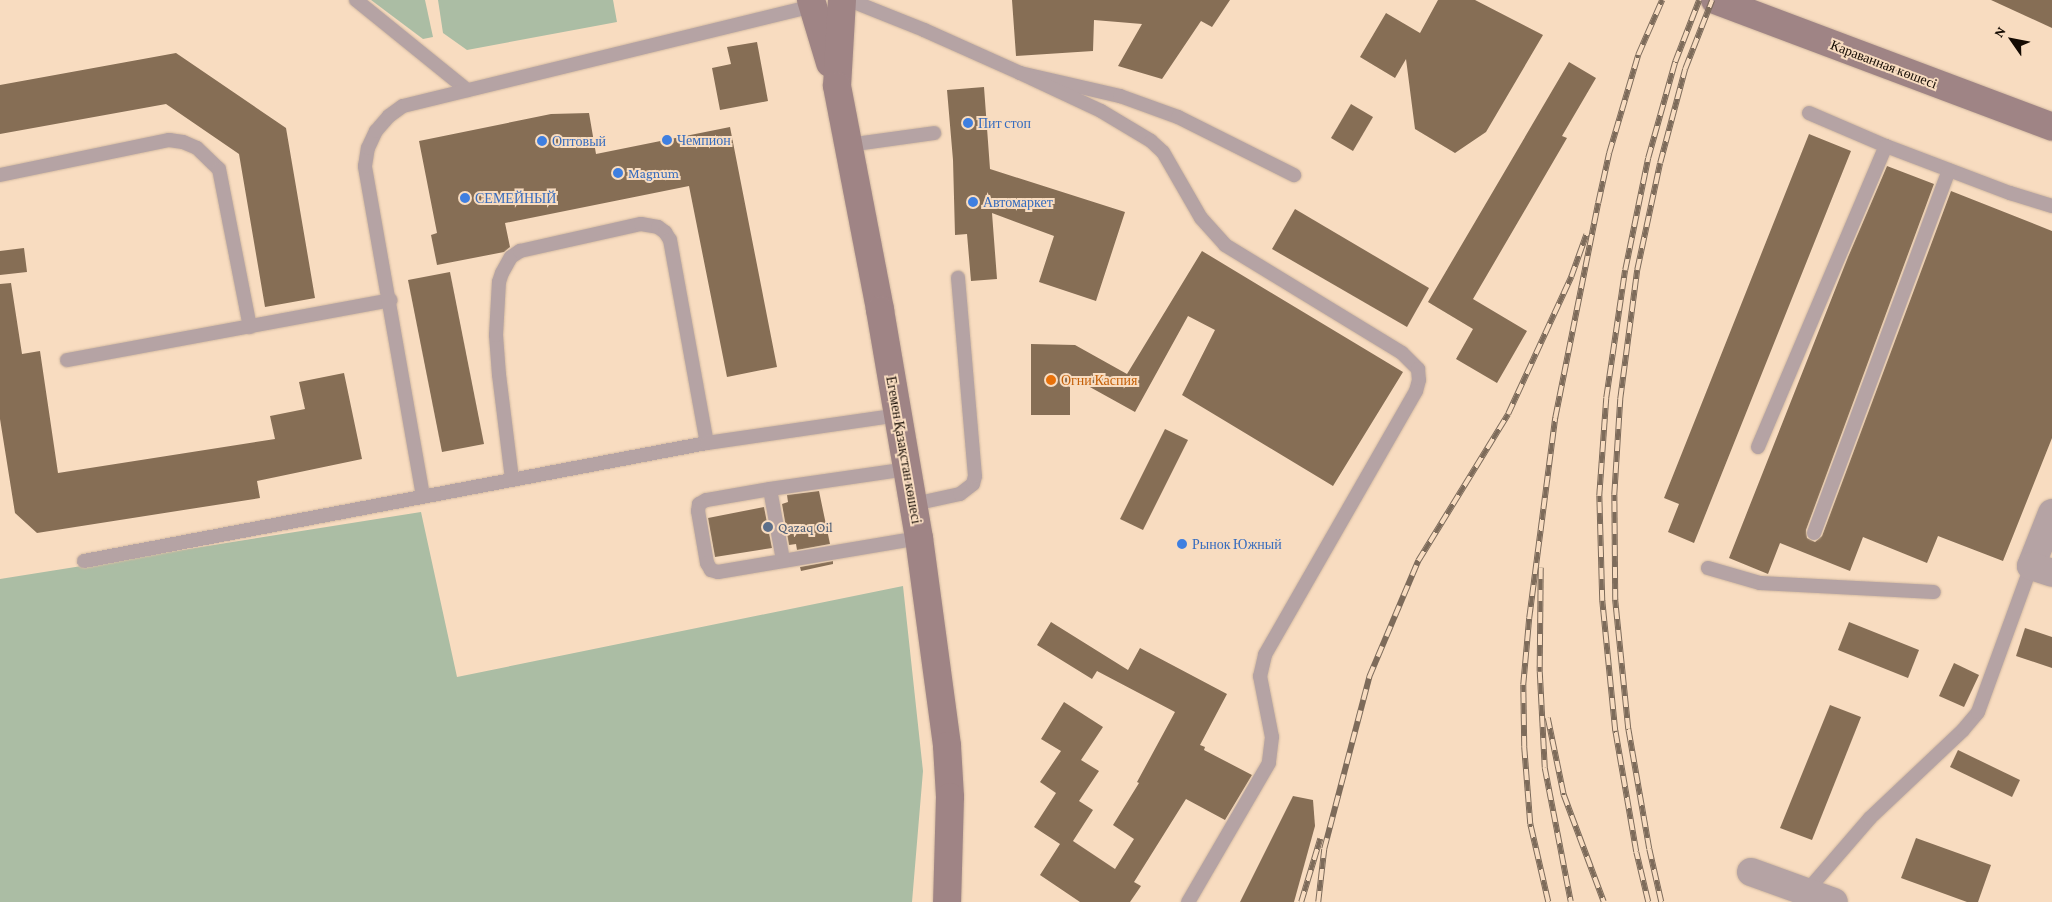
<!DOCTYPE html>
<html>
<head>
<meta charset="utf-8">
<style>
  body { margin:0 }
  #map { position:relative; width:2052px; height:902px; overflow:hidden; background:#f8dcc0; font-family:"Crimson Pro",serif }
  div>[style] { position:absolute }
  .green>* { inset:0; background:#abbda4 }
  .building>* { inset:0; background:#866e55 }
  .roads { filter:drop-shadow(0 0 1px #d4bba2) drop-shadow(0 0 1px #d4bba2) }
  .lane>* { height:14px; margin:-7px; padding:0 7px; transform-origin:7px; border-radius:7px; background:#b5a3a4 }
  .street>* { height:28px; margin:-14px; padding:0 14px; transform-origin:14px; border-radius:14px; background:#b5a3a4 }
  .secondary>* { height:28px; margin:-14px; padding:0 14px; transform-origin:14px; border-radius:14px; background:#9f8485 }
  .rail>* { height:5.5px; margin-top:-2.75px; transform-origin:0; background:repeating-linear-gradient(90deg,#f8dcc0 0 11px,#7d6b5a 0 22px); box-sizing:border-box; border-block:1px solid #7d6b5a }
  .dots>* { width:14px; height:14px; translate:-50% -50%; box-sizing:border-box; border:2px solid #f8dcc0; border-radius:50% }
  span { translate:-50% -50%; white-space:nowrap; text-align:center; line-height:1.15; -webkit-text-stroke:4px #f8dcc0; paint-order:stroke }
  .street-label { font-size:14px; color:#140b03 }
  .shop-label { font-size:14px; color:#366cbe }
  .left { translate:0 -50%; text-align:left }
  .food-label { font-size:14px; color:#c56008 }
  .service-label { font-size:14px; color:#4e5e75 }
  .north { position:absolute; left:1987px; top:15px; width:50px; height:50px; -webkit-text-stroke:4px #f8dcc0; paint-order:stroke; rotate:303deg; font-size:14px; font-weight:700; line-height:20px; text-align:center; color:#140b03 }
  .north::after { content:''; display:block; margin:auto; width:18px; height:22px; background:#140b03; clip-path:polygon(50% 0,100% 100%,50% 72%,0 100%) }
</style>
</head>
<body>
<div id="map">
  <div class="green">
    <i style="clip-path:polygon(371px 0,425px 0,433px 37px,423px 39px)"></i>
    <i style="clip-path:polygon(438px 0,613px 0,617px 22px,467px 50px,443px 33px)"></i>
    <i style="clip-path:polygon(421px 512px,457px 677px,903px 586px,923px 771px,912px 902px,0 902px,0 579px)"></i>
  </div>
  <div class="building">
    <i style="clip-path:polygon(1012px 0,1230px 0,1212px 27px,1201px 21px,1162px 79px,1118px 66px,1142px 24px,1094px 20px,1093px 51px,1016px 56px)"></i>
    <i style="clip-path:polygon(1438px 0,1475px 0,1543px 35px,1486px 132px,1455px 153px,1415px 129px,1406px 59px,1395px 78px,1360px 57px,1386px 13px,1420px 33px)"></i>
    <i style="clip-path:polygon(1991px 0,2052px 0,2052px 28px)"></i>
    <i style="clip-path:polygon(757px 42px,768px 101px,720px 110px,712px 68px,731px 64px,727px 47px)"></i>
    <i style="clip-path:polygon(176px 53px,286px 128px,315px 298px,265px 307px,239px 154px,166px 104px,0 134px,0 85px)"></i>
    <i style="clip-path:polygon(1569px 62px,1596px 78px,1562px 136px,1567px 138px,1473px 299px,1527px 331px,1497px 383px,1456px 359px,1473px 329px,1428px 302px)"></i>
    <i style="clip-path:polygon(984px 87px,990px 169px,1125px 212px,1096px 301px,1039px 282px,1054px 236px,992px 213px,997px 279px,971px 281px,967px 234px,955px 235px,953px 160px,947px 90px)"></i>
    <i style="clip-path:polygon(1351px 104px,1373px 117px,1353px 151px,1331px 138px)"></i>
    <i style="clip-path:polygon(589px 113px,596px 154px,730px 127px,777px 367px,727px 377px,689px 186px,505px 223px,510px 247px,504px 252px,437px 265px,431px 235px,437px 233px,419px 141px,551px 114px)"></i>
    <i style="clip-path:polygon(1809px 134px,1851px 151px,1694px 543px,1668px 532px,1679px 504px,1664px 498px)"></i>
    <i style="clip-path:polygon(1887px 166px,1934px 184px,1806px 530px,1807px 538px,1815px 542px,1822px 536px,1951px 191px,2052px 231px,2052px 438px,2003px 561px,1938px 536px,1927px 563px,1863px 537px,1850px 571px,1780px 543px,1768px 574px,1729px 558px,1848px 257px)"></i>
    <i style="clip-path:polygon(1295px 209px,1429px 288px,1407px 327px,1272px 249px)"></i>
    <i style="clip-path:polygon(24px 248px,27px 272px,0 275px,0 251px)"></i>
    <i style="clip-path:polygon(1202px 251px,1403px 372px,1333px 486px,1182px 395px,1215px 330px,1188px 316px,1135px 412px,1070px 376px,1070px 415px,1031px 415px,1031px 344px,1075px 345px,1127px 374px)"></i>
    <i style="clip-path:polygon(450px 272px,484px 444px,442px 452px,408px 280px)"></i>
    <i style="clip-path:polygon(11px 283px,22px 354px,40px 351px,58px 473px,275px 439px,270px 416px,305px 409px,299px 382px,344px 373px,362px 459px,257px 481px,260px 498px,37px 533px,15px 513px,0 419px,0 284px)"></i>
    <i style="clip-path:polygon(1165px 429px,1188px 440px,1143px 530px,1120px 519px)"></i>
    <i style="clip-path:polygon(819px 491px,830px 544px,797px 550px,796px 544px,789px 545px,782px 504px,788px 502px,787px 495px)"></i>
    <i style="clip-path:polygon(764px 507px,772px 548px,715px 557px,708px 518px)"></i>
    <i style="clip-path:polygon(833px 561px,833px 564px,801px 571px,800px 567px)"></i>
    <i style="clip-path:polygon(1051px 622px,1128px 670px,1140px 648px,1227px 694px,1200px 745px,1205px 747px,1204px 750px,1252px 775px,1225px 820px,1186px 799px,1134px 882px,1141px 886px,1130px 902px,1080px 902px,1040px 875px,1060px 844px,1034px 827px,1056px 793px,1040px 782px,1061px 751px,1041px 739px,1064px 702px,1103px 727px,1081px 760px,1099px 771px,1079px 801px,1093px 810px,1073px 841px,1115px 869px,1134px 839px,1113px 825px,1139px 783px,1137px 782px,1175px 712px,1097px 671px,1092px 679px,1037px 645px)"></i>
    <i style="clip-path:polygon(1849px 622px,1919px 650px,1908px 678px,1838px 650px)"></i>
    <i style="clip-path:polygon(2025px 628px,2052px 637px,2052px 668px,2016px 656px)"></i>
    <i style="clip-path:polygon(1954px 663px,1979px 675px,1964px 707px,1939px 696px)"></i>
    <i style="clip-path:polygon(1830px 705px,1861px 717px,1812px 840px,1780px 828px)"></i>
    <i style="clip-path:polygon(1958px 750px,2020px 780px,2012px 797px,1950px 767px)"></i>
    <i style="clip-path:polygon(1293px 796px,1313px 800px,1315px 826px,1294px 902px,1240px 902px)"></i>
    <i style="clip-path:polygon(1916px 838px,1991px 865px,1978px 902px,1967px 902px,1901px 878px)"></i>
  </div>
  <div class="roads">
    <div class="lane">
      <i style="left:356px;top:0;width:143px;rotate:39deg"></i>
      <i style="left:849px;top:0;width:81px;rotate:21.8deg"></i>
      <i style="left:924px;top:30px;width:105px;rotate:24.1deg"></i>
      <i style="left:1020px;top:73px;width:103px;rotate:13deg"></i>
      <i style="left:1120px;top:96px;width:62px;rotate:19.9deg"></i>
      <i style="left:1178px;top:117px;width:130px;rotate:26.6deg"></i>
      <i style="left:1020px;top:73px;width:89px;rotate:25.1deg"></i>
      <i style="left:1101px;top:111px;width:58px;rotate:31deg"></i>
      <i style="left:1151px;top:141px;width:16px;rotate:43deg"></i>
      <i style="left:1163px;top:152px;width:76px;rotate:60.1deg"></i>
      <i style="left:1201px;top:218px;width:36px;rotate:48deg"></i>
      <i style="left:1225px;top:245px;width:207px;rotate:31.4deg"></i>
      <i style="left:1402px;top:353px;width:23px;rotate:45deg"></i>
      <i style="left:1418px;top:369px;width:11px;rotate:85deg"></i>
      <i style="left:1419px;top:380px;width:11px;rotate:105deg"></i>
      <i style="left:1416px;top:391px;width:304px;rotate:119.8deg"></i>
      <i style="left:1265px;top:655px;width:22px;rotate:103deg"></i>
      <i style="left:1260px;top:676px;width:62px;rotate:78.9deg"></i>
      <i style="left:1272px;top:737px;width:26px;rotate:97deg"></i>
      <i style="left:1269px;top:763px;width:161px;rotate:120.2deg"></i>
      <i style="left:1809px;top:113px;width:84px;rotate:23.2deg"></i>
      <i style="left:1886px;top:146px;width:133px;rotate:20.8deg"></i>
      <i style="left:2010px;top:193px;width:44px;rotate:17.2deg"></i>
      <i style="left:848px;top:145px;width:87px;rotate:-7.9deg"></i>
      <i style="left:0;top:175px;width:173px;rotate:-11.7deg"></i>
      <i style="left:169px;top:140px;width:14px;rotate:8deg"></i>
      <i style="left:183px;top:142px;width:15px;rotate:23deg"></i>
      <i style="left:197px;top:148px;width:30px;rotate:44deg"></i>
      <i style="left:219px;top:169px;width:161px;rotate:78.9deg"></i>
      <i style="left:67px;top:360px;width:329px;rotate:-10.5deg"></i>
      <i style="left:1758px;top:447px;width:327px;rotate:-67deg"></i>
      <i style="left:512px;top:479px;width:105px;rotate:-97.1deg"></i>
      <i style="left:499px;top:375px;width:40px;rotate:-94.3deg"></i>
      <i style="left:496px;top:335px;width:53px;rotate:-86.8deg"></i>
      <i style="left:499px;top:282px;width:9px;rotate:-72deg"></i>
      <i style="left:502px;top:273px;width:18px;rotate:-61deg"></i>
      <i style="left:511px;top:257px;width:11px;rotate:-34deg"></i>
      <i style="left:520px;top:251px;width:124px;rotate:-12.6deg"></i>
      <i style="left:641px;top:224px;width:17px;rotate:10deg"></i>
      <i style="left:658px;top:227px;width:9px;rotate:36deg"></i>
      <i style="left:665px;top:232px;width:9px;rotate:58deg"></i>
      <i style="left:670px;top:240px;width:206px;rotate:79.7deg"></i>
      <i style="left:770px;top:489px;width:65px;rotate:170.2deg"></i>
      <i style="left:706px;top:500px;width:8px;rotate:150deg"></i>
      <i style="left:699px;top:504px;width:7px;rotate:98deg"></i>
      <i style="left:698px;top:511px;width:53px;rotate:80.2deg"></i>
      <i style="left:707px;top:563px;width:8px;rotate:60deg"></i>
      <i style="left:711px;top:570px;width:7px;rotate:16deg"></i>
      <i style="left:718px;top:572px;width:204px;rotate:-9.6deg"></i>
      <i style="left:423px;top:496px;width:335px;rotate:-100deg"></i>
      <i style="left:365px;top:166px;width:18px;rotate:-81deg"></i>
      <i style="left:368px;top:148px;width:19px;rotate:-65deg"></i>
      <i style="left:376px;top:131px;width:20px;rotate:-49deg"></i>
      <i style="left:389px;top:116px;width:17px;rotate:-36deg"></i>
      <i style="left:403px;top:106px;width:422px;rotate:-13.7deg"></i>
      <i style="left:914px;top:504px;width:47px;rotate:-12.3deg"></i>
      <i style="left:960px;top:494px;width:16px;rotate:-38deg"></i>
      <i style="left:973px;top:484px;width:8px;rotate:-76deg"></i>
      <i style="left:975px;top:476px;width:199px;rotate:-94.9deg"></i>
      <i style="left:1814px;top:533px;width:387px;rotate:-69.6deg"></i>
      <i style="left:783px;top:560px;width:72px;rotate:-100.4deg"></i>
      <i style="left:770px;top:489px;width:138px;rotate:-8.3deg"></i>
      <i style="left:84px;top:561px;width:634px;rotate:-10.73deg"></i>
      <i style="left:707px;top:443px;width:193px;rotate:-8.3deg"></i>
      <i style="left:1708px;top:568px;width:54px;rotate:16.1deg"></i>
      <i style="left:1760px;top:583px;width:174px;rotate:3deg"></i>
      <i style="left:1806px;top:892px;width:98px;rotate:-49.1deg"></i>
      <i style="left:1870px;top:818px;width:128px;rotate:-43.4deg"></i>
      <i style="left:1963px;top:730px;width:23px;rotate:-50deg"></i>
      <i style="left:1978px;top:712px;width:155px;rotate:-70deg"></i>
    </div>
    <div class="street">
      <i style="left:2052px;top:513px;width:57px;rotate:111.6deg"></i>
      <i style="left:2031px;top:566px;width:22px;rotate:18deg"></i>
      <i style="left:1751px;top:872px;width:88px;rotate:19.9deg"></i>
    </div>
    <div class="secondary">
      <i style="left:811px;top:0;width:66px;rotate:73.2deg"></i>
      <i style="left:842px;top:0;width:86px;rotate:93.3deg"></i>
      <i style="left:837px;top:86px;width:228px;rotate:79.1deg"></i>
      <i style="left:880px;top:310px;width:231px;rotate:80.3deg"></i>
      <i style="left:919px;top:538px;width:210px;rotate:82.3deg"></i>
      <i style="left:947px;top:746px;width:51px;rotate:86.6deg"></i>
      <i style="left:950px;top:797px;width:105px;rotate:91.6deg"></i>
      <i style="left:1715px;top:0;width:360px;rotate:20.6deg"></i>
    </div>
  </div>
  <div class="rail">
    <i style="left:1541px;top:568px;width:104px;rotate:90.6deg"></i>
    <i style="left:1540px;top:672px;width:96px;rotate:87deg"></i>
    <i style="left:1545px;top:768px;width:136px;rotate:79deg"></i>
    <i style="left:1548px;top:718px;width:79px;rotate:78.3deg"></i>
    <i style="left:1564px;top:795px;width:114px;rotate:69.5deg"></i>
    <i style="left:1301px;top:902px;width:66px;rotate:-73.2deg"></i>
    <i style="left:1318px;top:902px;width:53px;rotate:-83.5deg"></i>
    <i style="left:1324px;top:849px;width:178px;rotate:-75.3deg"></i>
    <i style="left:1369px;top:677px;width:126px;rotate:-67.1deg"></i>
    <i style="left:1418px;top:561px;width:172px;rotate:-58.5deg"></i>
    <i style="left:1508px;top:414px;width:151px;rotate:-65.3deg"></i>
    <i style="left:1571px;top:277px;width:45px;rotate:-70.3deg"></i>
    <i style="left:1548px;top:902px;width:80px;rotate:-103deg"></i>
    <i style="left:1530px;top:824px;width:77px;rotate:-94.5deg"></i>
    <i style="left:1524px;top:747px;width:62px;rotate:-90.9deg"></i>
    <i style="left:1523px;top:685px;width:67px;rotate:-84.9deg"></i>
    <i style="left:1529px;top:618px;width:202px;rotate:-82.6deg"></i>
    <i style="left:1555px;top:418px;width:219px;rotate:-78.7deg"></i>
    <i style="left:1598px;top:203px;width:51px;rotate:-77.6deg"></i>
    <i style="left:1609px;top:153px;width:102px;rotate:-73.5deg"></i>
    <i style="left:1638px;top:55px;width:60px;rotate:-66.4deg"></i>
    <i style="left:1648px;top:902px;width:51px;rotate:-103.5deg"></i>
    <i style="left:1636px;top:852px;width:123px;rotate:-99.8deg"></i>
    <i style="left:1615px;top:731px;width:131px;rotate:-95.7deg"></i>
    <i style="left:1602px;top:601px;width:105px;rotate:-91.6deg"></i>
    <i style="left:1599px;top:496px;width:98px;rotate:-85.9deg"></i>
    <i style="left:1606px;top:398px;width:129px;rotate:-81.6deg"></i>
    <i style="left:1625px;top:270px;width:114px;rotate:-78.4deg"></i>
    <i style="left:1648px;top:158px;width:100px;rotate:-74.3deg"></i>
    <i style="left:1675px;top:62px;width:66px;rotate:-68.8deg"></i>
    <i style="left:1661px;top:902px;width:54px;rotate:-102.8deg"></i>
    <i style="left:1649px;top:849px;width:122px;rotate:-99.9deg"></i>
    <i style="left:1628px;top:729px;width:130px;rotate:-95.8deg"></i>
    <i style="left:1615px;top:600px;width:105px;rotate:-90.5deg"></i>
    <i style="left:1614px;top:495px;width:96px;rotate:-86.4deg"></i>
    <i style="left:1620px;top:399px;width:130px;rotate:-82.5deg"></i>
    <i style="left:1637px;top:270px;width:109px;rotate:-77.9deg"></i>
    <i style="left:1660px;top:163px;width:97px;rotate:-75.1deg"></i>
    <i style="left:1685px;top:69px;width:74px;rotate:-68.6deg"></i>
  </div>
  <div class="dots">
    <i style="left:968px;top:123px;background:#3f7fe0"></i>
    <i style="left:667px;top:140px;background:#3f7fe0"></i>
    <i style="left:542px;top:141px;background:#3f7fe0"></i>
    <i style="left:618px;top:173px;background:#3f7fe0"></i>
    <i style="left:465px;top:198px;background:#3f7fe0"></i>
    <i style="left:973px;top:202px;background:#3f7fe0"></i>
    <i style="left:1051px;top:380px;background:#e8710a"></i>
    <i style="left:768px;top:527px;background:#5c6f8a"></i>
    <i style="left:1182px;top:544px;background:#3f7fe0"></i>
  </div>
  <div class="street-label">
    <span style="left:1884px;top:64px;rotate:21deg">Караванная көшесі</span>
    <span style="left:904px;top:450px;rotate:80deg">Егемен Қазақстан көшесі</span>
  </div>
  <div class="shop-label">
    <span class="left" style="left:978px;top:123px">Пит стоп</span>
    <span class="left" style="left:677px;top:140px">Чемпион</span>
    <span class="left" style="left:552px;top:141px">Оптовый</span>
    <span class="left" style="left:628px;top:173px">Magnum</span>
    <span class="left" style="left:475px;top:198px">СЕМЕЙНЫЙ</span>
    <span class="left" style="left:983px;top:202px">Автомаркет</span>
    <span class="left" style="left:1192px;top:544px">Рынок Южный</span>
  </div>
  <div class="food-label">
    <span class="left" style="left:1061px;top:380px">Огни Каспия</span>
  </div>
  <div class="service-label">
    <span class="left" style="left:778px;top:527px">Qazaq Oil</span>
  </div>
  <div class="north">N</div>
</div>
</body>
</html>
